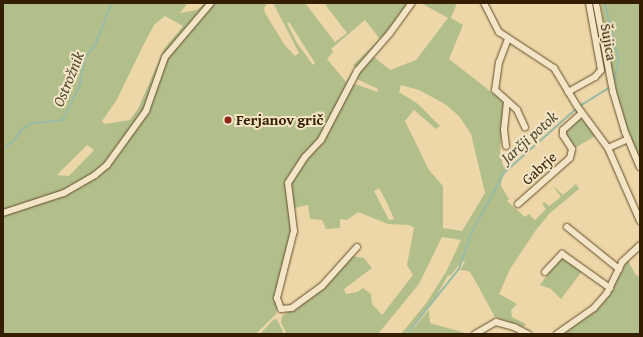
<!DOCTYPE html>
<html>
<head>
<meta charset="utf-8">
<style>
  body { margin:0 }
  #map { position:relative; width:643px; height:337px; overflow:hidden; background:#edd7a8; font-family:"Gentium Book Plus",serif }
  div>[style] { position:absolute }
  .green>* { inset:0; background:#b3bf8b }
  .stream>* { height:1.5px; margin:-0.75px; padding:0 0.75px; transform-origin:0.75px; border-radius:0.75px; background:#99baa6 }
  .roads { filter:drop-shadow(0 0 1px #624c2a) drop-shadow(0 0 1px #624c2a) }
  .minor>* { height:6px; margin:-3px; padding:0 3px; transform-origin:3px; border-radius:3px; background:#f3e5c6 }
  .dots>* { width:11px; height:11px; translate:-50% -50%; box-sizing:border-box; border:2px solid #f3e5c6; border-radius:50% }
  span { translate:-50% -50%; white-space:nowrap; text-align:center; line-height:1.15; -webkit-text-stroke:4px #f3e5c6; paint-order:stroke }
  .street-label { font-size:15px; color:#341e00 }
  .poi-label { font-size:15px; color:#341e00; font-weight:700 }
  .left { translate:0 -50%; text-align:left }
  .water-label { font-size:16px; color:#524d32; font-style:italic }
  .frame { position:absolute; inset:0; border:4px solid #341e00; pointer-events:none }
</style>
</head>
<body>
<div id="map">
  <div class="green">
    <i style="clip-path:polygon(evenodd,3px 3px,188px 3px,180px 13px,197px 10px,205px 3px,209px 3px,171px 46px,142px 115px,101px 168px,75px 186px,3px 212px,3px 3px,165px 16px,183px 26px,164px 49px,138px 109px,130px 120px,105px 124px,102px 121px,116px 101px,145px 42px,154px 25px,165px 16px,3px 3px,87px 145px,94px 150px,69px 176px,57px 175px,87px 145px)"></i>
    <i style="clip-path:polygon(evenodd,213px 3px,268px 3px,264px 8px,265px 13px,284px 44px,295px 56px,299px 53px,273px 3px,305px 3px,335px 42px,347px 33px,324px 3px,410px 3px,357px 69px,320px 139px,288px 179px,293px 229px,284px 266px,279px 266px,283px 269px,276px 314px,256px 334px,3px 334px,3px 214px,91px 179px,148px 113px,167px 56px,213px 3px,365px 20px,380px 39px,353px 65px,356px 68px,346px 82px,327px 59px,333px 52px,331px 49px,365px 20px,213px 3px,289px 22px,315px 63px,313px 65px,297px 43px,287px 23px,289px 22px)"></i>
    <i style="clip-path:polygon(evenodd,421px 3px,457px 3px,451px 18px,463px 25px,449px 59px,504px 102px,500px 151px,503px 166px,507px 168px,503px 173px,501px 186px,509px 199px,507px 201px,525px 217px,529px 214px,535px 220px,546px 209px,542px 204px,544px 202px,549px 206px,561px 197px,553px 186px,563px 195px,576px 184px,579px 189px,550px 213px,536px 230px,510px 269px,499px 294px,517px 304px,511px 310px,512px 317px,526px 324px,524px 327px,495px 317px,472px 275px,469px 271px,460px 270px,465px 262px,462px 261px,450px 276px,448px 275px,433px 302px,405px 334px,401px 334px,427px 302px,446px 272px,461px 240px,442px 237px,419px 284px,378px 334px,287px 334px,281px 323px,282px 316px,299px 305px,352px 256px,364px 258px,372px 268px,344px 289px,346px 294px,357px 292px,363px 288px,371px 294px,372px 304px,382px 315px,413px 275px,407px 265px,414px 228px,409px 225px,388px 224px,358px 212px,347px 220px,340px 219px,340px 228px,326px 229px,322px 220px,310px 219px,308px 205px,294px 208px,290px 188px,292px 177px,311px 154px,353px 83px,377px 92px,378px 89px,355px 78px,373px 56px,390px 70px,416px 60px,448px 18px,421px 3px,401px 85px,419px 90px,445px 104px,459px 116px,471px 134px,485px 193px,462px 231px,443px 228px,443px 186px,429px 170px,405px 121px,414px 110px,436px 129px,440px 126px,418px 104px,399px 92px,401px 85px,421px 3px,379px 188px,387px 203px,394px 219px,389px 220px,374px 191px,379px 188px)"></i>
    <i style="clip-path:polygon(601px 3px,640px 3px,640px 160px,626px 128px,614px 85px)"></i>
    <i style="clip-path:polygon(581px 118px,597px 135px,575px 148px,565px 134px,567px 129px)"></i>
    <i style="clip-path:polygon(561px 255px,583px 270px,561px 299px,551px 289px,540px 285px)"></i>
    <i style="clip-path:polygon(628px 260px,635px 274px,640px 277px,640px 334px,562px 334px,595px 311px,607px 298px)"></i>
    <i style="clip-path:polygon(429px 310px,430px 323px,469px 334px,408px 334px)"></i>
    <i style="clip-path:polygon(277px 319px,284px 334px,260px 334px,273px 320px)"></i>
  </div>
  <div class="stream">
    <i style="left:605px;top:3px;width:59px;rotate:76.2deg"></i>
    <i style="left:619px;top:60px;width:26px;rotate:101deg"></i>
    <i style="left:580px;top:106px;width:36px;rotate:-32deg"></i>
    <i style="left:3px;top:150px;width:18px;rotate:-43deg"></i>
    <i style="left:16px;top:138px;width:8px;rotate:-60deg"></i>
    <i style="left:20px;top:131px;width:14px;rotate:-36deg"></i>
    <i style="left:31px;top:123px;width:32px;rotate:-5deg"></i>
    <i style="left:63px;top:120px;width:39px;rotate:-64deg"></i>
    <i style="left:80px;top:85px;width:27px;rotate:-80deg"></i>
    <i style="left:85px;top:58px;width:16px;rotate:-52deg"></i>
    <i style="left:95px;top:45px;width:45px;rotate:-68deg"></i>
    <i style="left:407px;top:334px;width:83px;rotate:-51.3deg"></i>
    <i style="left:459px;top:269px;width:37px;rotate:-71deg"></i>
    <i style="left:471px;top:234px;width:69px;rotate:-61.6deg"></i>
    <i style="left:504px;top:173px;width:98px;rotate:-41.7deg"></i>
  </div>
  <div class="roads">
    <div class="minor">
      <i style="left:484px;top:3px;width:33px;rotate:63deg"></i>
      <i style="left:499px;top:32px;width:66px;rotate:33.2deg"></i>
      <i style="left:554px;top:68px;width:44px;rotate:58.8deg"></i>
      <i style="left:577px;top:106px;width:52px;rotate:53.6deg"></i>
      <i style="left:608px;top:148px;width:80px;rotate:66.3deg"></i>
      <i style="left:596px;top:3px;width:91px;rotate:79.2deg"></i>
      <i style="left:613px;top:92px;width:42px;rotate:73.3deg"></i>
      <i style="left:625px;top:132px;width:38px;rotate:67deg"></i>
      <i style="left:508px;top:39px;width:25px;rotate:111deg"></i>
      <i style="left:499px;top:62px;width:28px;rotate:98deg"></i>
      <i style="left:495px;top:90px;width:30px;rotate:42deg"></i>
      <i style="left:517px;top:110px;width:19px;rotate:65deg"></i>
      <i style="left:568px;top:92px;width:31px;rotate:-29deg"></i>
      <i style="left:595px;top:77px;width:9px;rotate:-49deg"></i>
      <i style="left:601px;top:70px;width:68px;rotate:-100.2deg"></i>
      <i style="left:506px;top:146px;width:16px;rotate:-97deg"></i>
      <i style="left:504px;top:130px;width:28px;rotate:-84deg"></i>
      <i style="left:608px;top:148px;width:22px;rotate:-24deg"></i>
      <i style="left:518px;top:204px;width:69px;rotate:-41.5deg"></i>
      <i style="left:570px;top:158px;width:9px;rotate:-77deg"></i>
      <i style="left:572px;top:149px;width:17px;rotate:-123deg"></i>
      <i style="left:563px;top:135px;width:5px;rotate:-90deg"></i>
      <i style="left:563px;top:130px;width:25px;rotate:-42deg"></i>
      <i style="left:3px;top:213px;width:64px;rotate:-18.2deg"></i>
      <i style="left:64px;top:193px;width:36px;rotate:-30deg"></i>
      <i style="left:95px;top:175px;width:16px;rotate:-40deg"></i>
      <i style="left:107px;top:165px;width:67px;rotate:-54.2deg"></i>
      <i style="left:146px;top:111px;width:57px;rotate:-70.6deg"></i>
      <i style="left:165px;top:57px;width:71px;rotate:-49.6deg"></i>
      <i style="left:567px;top:227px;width:67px;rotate:38.9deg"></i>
      <i style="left:357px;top:247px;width:52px;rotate:131.9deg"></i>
      <i style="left:322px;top:286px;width:37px;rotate:144deg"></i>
      <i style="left:292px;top:308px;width:11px;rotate:175deg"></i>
      <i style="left:281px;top:309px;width:12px;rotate:-110deg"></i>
      <i style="left:277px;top:298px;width:69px;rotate:-75.8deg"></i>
      <i style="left:294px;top:231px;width:48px;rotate:-97.1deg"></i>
      <i style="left:288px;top:183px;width:31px;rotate:-57deg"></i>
      <i style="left:305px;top:157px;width:23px;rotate:-47deg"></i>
      <i style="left:321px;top:140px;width:78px;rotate:-62.4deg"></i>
      <i style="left:357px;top:71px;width:50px;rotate:-49deg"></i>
      <i style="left:390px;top:33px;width:37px;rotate:-54deg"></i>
      <i style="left:545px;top:272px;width:25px;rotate:-47deg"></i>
      <i style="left:562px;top:254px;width:59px;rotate:35.3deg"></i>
      <i style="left:475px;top:334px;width:24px;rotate:-30deg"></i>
      <i style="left:496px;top:322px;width:19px;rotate:16deg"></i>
      <i style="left:514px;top:327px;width:16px;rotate:27deg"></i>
      <i style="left:557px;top:334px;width:45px;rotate:-35.1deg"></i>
      <i style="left:594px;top:308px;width:20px;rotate:-49deg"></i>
      <i style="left:607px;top:293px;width:34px;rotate:-64deg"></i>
      <i style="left:622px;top:262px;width:25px;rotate:-43deg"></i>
    </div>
  </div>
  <div class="dots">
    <i style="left:228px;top:120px;background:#8f2418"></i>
  </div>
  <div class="street-label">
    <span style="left:609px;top:42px;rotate:80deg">Šujica</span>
    <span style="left:539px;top:168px;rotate:-42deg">Gabrje</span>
  </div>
  <div class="poi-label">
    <span class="left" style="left:236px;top:120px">Ferjanov grič</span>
  </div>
  <div class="water-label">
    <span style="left:68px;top:79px;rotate:-68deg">Ostrožnik</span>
    <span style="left:529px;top:137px;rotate:-42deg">Jarčji potok</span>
  </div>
  <div class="frame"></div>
</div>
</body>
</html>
